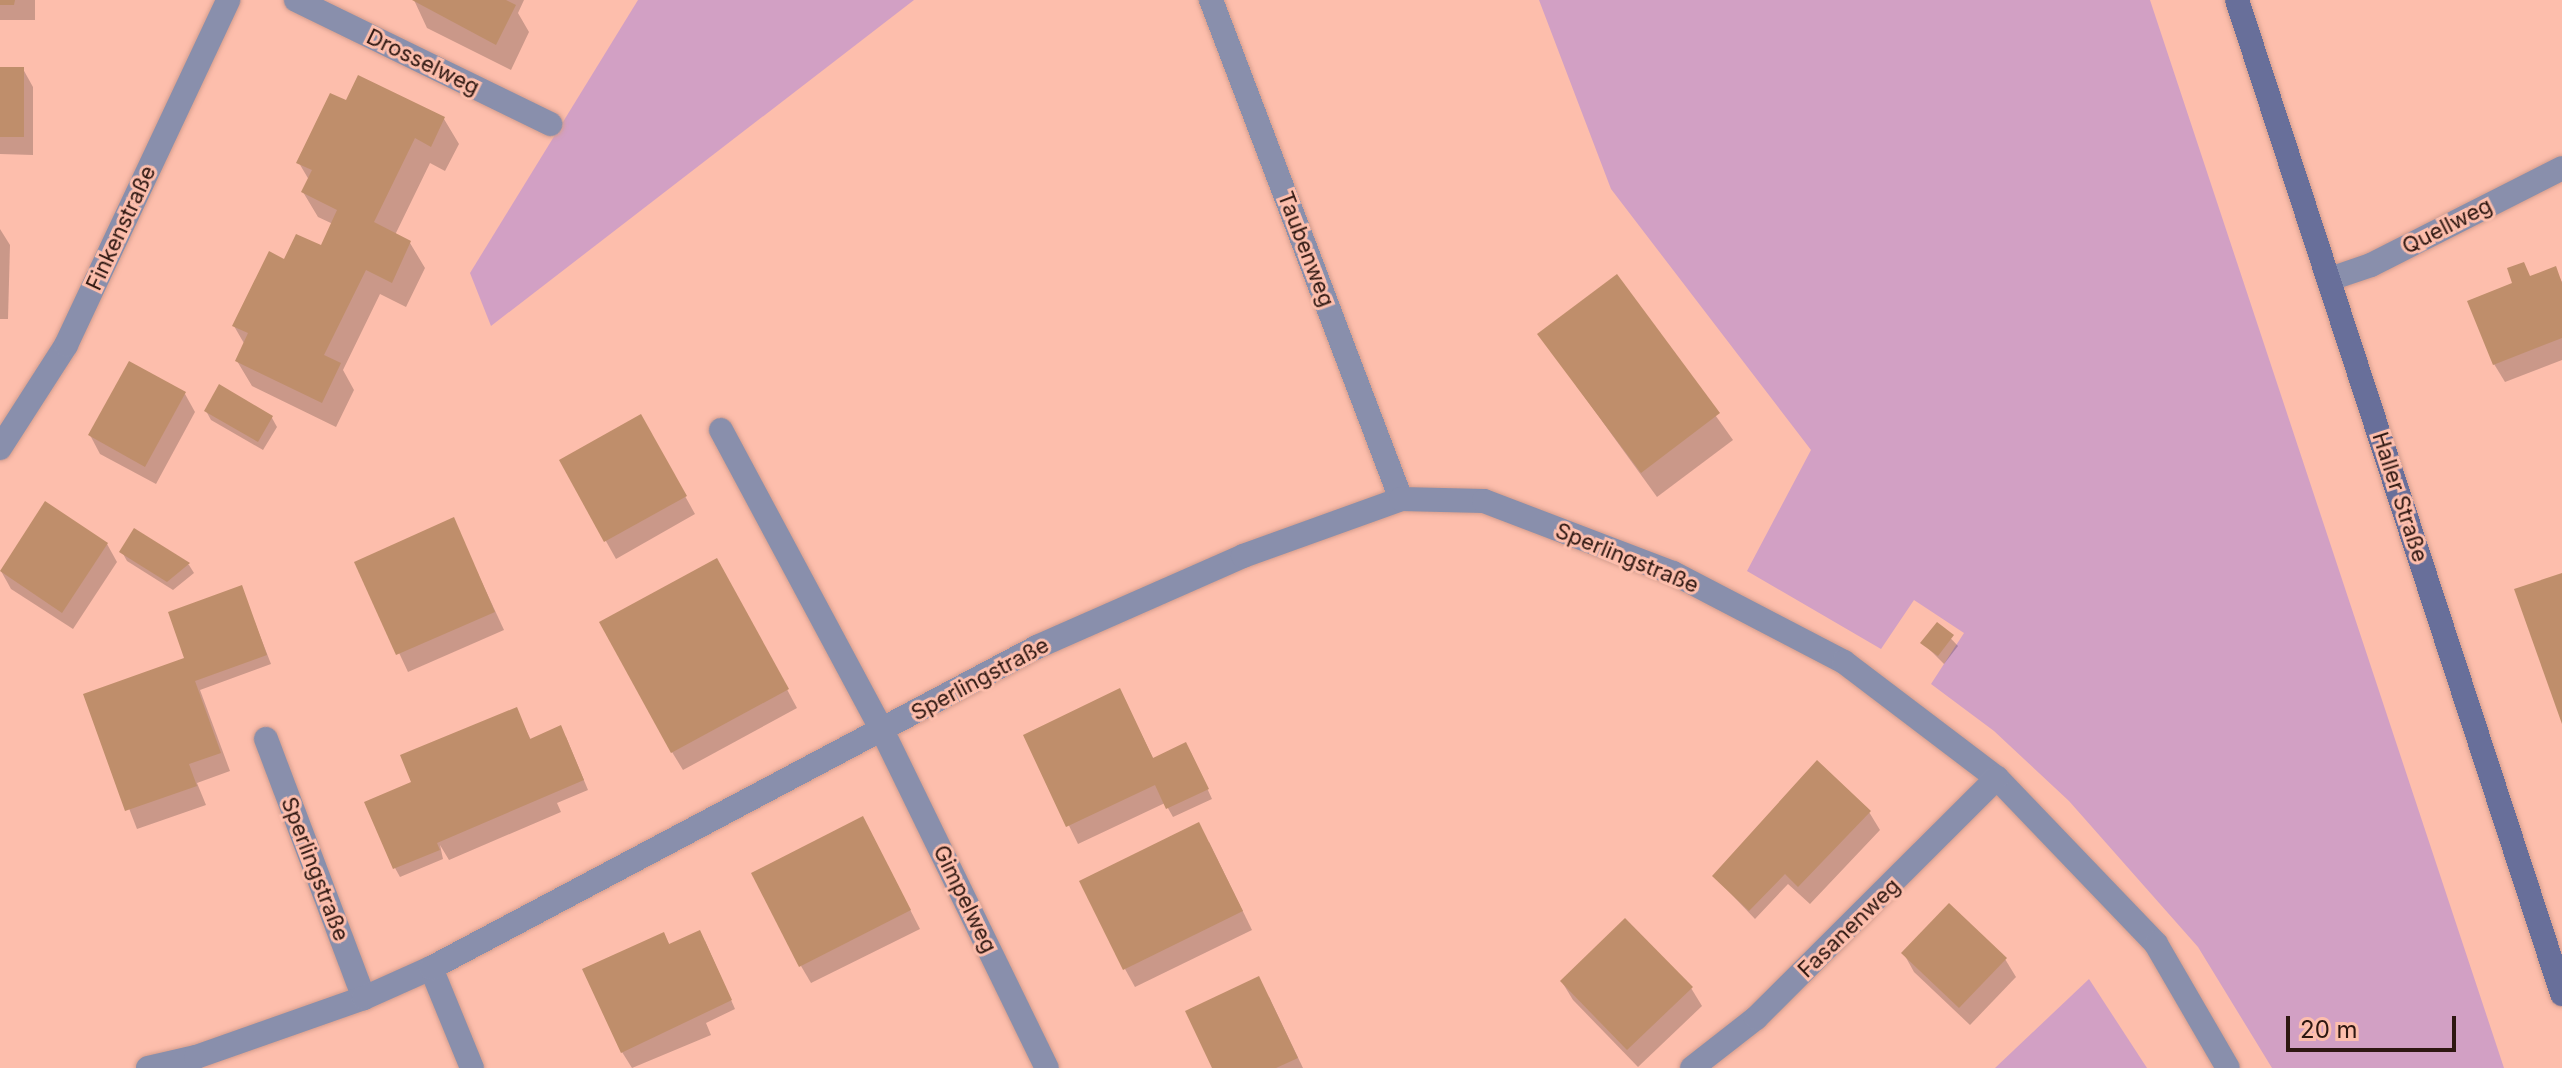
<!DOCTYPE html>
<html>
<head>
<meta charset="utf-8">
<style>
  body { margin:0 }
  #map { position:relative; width:2562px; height:1068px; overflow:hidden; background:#fdbeac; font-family:Inter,sans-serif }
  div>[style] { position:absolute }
  .green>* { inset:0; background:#d2a0c4 }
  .shadow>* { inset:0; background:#0003 }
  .building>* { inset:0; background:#bf8e6b }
  .roads { filter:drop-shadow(0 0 2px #d49d8d) drop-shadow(0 0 2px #d49d8d) }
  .lane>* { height:24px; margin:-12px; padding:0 12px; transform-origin:12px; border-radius:12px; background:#898fac }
  .street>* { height:24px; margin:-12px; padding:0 12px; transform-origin:12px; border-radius:12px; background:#898fac }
  .secondary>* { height:24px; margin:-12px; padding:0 12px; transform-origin:12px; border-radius:12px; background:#686f9a }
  span { translate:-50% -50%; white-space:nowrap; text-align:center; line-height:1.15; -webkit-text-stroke:6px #fdbeac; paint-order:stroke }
  .street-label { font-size:22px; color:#2e1711 }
  .scale { position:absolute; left:2286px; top:1016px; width:170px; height:36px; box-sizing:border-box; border:4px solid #2e1711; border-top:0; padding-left:10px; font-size:24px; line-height:28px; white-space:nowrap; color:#2e1711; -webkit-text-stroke:6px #fdbeac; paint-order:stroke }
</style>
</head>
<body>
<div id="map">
  <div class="green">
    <i style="clip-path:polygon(638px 0,914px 0,491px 326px,470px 273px)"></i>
    <i style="clip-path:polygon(1539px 0,2150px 0,2504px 1068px,2272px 1068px,2198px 947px,2069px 801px,1994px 731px,1931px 684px,1964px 633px,1914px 600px,1881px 649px,1747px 571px,1811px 450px,1611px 189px)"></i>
    <i style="clip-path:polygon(2089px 979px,2147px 1068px,1995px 1068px)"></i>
  </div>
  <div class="shadow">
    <i style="clip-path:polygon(0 0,35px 0,35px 20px,0 20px)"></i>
    <i style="clip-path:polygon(414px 0,524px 0,518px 13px,529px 32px,511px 70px,427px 28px)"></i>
    <i style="clip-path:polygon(0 69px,23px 69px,33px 87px,33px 155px,0 154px)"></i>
    <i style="clip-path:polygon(347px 103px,444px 119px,459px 144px,445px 171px,430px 163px,395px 235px,410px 243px,425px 268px,406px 307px,380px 294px,343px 370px,354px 390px,336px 427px,252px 386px,237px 361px,245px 345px,234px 326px,285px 261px,322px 248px,333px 224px,318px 217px,303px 192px,309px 180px,299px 163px)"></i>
    <i style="clip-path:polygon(0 229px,10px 245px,8px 319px,0 319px)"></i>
    <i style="clip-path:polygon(2555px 269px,2562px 282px,2562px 360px,2505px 382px,2494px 364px,2531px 278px)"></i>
    <i style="clip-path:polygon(1616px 276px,1733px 440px,1657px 497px,1539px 334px)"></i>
    <i style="clip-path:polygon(185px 394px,195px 412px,156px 484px,100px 454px,90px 435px)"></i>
    <i style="clip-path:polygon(206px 411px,272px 418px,277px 427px,263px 450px,211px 420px)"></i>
    <i style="clip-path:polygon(641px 417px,695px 514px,616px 559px,561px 461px)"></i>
    <i style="clip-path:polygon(453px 520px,504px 630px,408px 672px,357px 563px)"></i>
    <i style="clip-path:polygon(135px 531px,189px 565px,194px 573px,173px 590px,127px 561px,122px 552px)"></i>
    <i style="clip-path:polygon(107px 544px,117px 562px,73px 629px,11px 589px,1px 571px)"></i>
    <i style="clip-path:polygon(727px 578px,797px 708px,683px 770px,672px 752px)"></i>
    <i style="clip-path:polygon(241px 587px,271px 664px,200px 690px,230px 771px,197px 783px,206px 805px,137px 829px,85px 695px,189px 659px)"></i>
    <i style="clip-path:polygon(1937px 624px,1958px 646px,1944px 664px,1923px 643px)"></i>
    <i style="clip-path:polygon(1120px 691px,1154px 760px,1191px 753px,1212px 799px,1173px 817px,1165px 803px,1078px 844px,1025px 736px)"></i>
    <i style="clip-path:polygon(516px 710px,531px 740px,566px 737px,588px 790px,557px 803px,561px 812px,449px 860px,440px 845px,443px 859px,400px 877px,395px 868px,410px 785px)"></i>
    <i style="clip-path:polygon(1817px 763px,1869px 812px,1880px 830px,1810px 904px,1788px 884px,1755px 919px,1714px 876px)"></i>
    <i style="clip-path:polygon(873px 837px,920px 929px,811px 983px,801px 966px)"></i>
    <i style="clip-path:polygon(1209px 842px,1252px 930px,1135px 987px,1125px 969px)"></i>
    <i style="clip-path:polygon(664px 934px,670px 946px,705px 941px,735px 1009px,706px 1023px,711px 1035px,632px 1068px,622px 1052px)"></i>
    <i style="clip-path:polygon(1904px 954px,2005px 959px,2016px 977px,1970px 1025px,1914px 972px)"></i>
    <i style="clip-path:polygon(1562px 982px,1691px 988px,1702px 1006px,1638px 1067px,1573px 1000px)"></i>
    <i style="clip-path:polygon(1269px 997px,1303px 1068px,1214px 1068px)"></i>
  </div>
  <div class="building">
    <i style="clip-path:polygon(0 0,15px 0,14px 5px,0 5px)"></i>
    <i style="clip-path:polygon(412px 0,506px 0,516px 5px,496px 45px)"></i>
    <i style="clip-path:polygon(0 67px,24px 67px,24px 137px,0 137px)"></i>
    <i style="clip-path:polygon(358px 75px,445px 117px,431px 147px,415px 138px,374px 222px,411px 241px,392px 283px,366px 270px,324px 355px,341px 363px,322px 403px,235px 361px,248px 333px,232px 326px,269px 251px,284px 259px,296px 234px,321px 245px,337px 210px,301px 192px,312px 170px,296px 163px,330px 93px,346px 100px)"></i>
    <i style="clip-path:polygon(2524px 262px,2530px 276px,2556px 266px,2562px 283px,2562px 338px,2493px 365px,2467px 301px,2512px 283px,2507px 268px)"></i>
    <i style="clip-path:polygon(1617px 274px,1720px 413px,1641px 473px,1537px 334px)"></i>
    <i style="clip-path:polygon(129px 361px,186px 392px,145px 467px,88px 435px)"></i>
    <i style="clip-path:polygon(219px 384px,273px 416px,258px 442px,204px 411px)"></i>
    <i style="clip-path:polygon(641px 414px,687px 496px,604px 542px,559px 460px)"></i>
    <i style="clip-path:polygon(45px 501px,108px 543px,62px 613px,0 571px)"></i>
    <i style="clip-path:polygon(454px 517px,495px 612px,396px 655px,354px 562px)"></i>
    <i style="clip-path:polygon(134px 528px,190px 563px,167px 582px,119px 552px)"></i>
    <i style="clip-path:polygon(717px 558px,789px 689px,671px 753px,599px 622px)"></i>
    <i style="clip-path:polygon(2562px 573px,2562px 724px,2514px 589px)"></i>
    <i style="clip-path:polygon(242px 585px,267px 655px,195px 681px,221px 753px,189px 764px,197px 786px,125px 811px,83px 694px,184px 658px,168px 612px)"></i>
    <i style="clip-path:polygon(1937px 622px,1954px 635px,1938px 656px,1920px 643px)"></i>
    <i style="clip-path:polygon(1120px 688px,1153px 758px,1186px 742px,1209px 789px,1166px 809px,1155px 785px,1066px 827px,1023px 735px)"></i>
    <i style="clip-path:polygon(517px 707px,530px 739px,561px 725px,584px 780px,437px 843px,440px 850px,393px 869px,364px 802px,411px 782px,400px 755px)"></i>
    <i style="clip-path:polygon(1817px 760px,1871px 811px,1798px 887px,1785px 874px,1749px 911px,1712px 876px)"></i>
    <i style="clip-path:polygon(863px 816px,911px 910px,799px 967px,751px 873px)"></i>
    <i style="clip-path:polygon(1199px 822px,1243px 911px,1123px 970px,1079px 881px)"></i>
    <i style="clip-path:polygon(1949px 903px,2007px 958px,1959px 1008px,1901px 953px)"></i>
    <i style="clip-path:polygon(1625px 918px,1693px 987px,1627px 1050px,1560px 981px)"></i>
    <i style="clip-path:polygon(700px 930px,732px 1000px,621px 1053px,582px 969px,664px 932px,669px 944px)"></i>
    <i style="clip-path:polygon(1259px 976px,1298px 1058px,1276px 1068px,1212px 1068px,1185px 1011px)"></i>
  </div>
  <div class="roads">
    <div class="lane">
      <i style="left:266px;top:739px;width:277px;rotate:69.3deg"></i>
    </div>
    <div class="street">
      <i style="left:296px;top:0;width:283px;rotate:26deg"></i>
      <i style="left:1211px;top:0;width:534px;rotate:69.16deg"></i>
      <i style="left:2330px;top:279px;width:43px;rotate:-18.9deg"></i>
      <i style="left:2371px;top:265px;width:214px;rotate:-26.9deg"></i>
      <i style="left:721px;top:430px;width:340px;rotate:61.8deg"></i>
      <i style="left:882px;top:730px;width:376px;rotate:64deg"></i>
      <i style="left:0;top:448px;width:122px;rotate:-57.3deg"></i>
      <i style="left:66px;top:345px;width:381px;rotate:-64.8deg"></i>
      <i style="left:431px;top:968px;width:108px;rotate:67.7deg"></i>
      <i style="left:148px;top:1068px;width:49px;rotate:-12.9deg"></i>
      <i style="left:196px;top:1057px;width:178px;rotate:-19.4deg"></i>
      <i style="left:364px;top:998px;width:73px;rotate:-24.1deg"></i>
      <i style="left:431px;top:968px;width:686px;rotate:-27.91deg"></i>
      <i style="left:1037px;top:647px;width:225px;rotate:-23.8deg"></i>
      <i style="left:1243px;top:556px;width:168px;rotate:-19.8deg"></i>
      <i style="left:1401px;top:499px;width:83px;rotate:1.4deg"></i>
      <i style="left:1484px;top:501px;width:202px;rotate:20.9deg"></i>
      <i style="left:1673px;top:573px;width:193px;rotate:27.5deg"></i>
      <i style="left:1844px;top:662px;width:192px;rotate:37.2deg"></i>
      <i style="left:1997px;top:778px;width:230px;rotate:46.2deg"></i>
      <i style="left:2156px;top:944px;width:143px;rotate:59.9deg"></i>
      <i style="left:1692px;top:1068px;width:81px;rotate:-38deg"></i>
      <i style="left:1756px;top:1018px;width:340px;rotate:-44.9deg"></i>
    </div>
    <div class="secondary">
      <i style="left:2237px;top:0;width:1046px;rotate:71.89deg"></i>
    </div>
  </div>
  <div class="street-label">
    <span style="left:423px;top:62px;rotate:26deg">Drosselweg</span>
    <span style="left:2447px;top:226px;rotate:-27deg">Quellweg</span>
    <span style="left:121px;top:228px;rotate:-65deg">Finkenstraße</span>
    <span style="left:1306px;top:249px;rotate:69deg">Taubenweg</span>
    <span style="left:2400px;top:497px;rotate:72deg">Haller Straße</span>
    <span style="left:1627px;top:558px;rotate:22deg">Sperlingstraße</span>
    <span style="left:980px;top:679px;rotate:-28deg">Sperlingstraße</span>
    <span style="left:315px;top:869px;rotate:69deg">Sperlingstraße</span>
    <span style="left:965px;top:899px;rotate:64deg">Gimpelweg</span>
    <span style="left:1849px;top:928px;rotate:-44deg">Fasanenweg</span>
  </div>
  <div class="scale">20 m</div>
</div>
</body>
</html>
